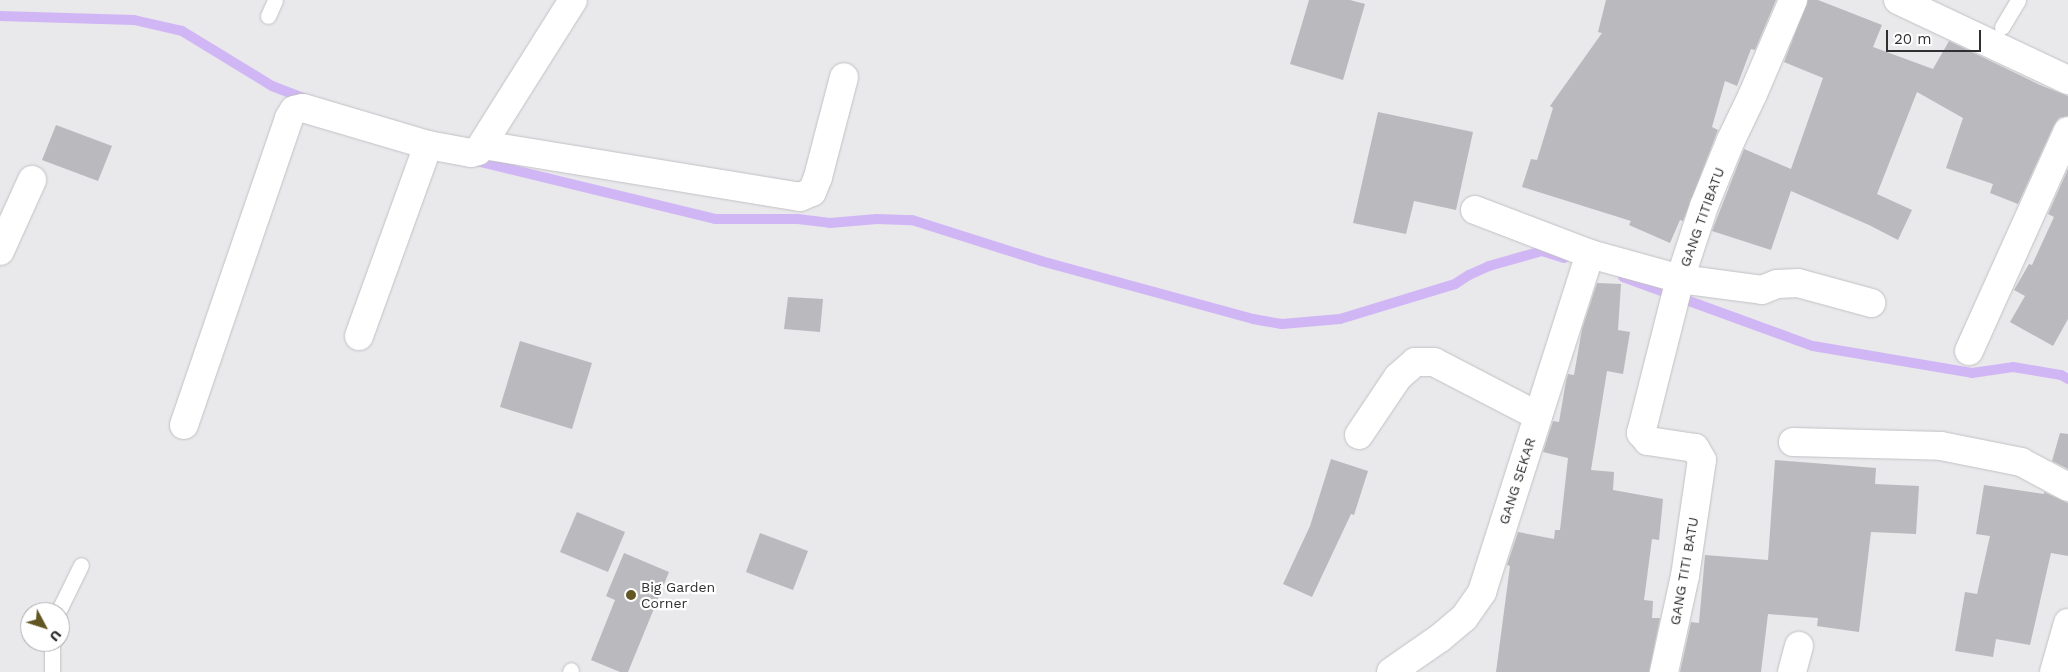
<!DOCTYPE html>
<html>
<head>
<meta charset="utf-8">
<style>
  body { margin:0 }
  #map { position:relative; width:2068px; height:672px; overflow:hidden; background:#e9e8eb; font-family:"Work Sans",sans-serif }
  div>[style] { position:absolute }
  .stream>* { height:10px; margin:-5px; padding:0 5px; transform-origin:5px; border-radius:5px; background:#d1b6f5 }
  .building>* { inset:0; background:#bab9bd }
  .roads { filter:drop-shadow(0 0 1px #c2c1c4) drop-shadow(0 0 1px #c2c1c4) }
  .service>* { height:15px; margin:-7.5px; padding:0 7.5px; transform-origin:7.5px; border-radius:7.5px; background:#fff }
  .minor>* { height:28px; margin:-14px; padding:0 14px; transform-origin:14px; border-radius:14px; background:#fff }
  .dots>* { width:14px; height:14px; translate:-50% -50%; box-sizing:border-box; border:2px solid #fff; border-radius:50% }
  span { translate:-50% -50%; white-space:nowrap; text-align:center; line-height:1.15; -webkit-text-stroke:4.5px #fff; paint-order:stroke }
  .street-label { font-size:14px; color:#313031 }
  .poi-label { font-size:14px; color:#313031 }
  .left { translate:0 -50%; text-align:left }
  .north { position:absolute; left:20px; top:602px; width:50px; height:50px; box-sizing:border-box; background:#fff; border:1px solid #adacad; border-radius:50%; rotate:130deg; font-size:14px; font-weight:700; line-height:20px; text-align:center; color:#313031 }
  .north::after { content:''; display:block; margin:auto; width:18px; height:22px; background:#625622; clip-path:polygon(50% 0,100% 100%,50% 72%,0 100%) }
  .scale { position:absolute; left:1886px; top:30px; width:95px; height:22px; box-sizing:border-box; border:2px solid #313031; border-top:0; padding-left:6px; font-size:15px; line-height:18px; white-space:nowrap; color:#313031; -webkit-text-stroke:4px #fff; paint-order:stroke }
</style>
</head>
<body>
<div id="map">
  <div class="stream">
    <i style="left:0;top:16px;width:134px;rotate:1.7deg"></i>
    <i style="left:134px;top:20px;width:49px;rotate:12.9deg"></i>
    <i style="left:182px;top:31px;width:105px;rotate:31.4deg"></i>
    <i style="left:272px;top:86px;width:39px;rotate:21deg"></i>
    <i style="left:472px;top:160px;width:250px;rotate:13.6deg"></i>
    <i style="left:715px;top:219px;width:83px"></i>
    <i style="left:798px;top:219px;width:32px;rotate:7deg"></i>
    <i style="left:830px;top:223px;width:47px;rotate:-4.9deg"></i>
    <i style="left:877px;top:219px;width:35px;rotate:2deg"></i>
    <i style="left:912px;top:220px;width:135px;rotate:17.6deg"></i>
    <i style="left:1041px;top:261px;width:220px;rotate:15.3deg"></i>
    <i style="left:1253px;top:319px;width:29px;rotate:10deg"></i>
    <i style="left:1282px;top:324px;width:58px;rotate:-4.9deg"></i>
    <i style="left:1340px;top:319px;width:120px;rotate:-16.9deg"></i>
    <i style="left:1455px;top:284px;width:17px;rotate:-33deg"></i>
    <i style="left:1469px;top:275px;width:22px;rotate:-24deg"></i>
    <i style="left:1489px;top:266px;width:55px;rotate:-15.8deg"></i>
    <i style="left:1542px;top:251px;width:23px;rotate:18deg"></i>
    <i style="left:1623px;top:277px;width:202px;rotate:20deg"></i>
    <i style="left:1813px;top:346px;width:161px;rotate:9.6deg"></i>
    <i style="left:1972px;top:373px;width:41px;rotate:-8.3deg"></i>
    <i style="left:2013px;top:367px;width:49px;rotate:9.5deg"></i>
    <i style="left:2061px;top:375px;width:8px;rotate:30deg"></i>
  </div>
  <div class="building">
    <i style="clip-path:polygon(1309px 0,1350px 0,1365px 4px,1343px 80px,1290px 64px)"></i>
    <i style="clip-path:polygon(1606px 0,1776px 0,1755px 50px,1751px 49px,1737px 86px,1725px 81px,1712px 127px,1718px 130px,1683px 221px,1680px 220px,1670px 243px,1629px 225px,1631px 221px,1522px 187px,1531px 159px,1537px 160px,1553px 108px,1550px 106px,1602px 33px,1598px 32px)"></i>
    <i style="clip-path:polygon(1808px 0,1818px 0,1882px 25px,1873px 47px,1933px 69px,1949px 41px,2040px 85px,2068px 96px,2068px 116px,2059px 118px,2054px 125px,2018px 204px,1990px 193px,1993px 184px,1946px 168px,1963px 118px,1917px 92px,1877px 194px,1912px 210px,1898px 240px,1869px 225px,1791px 191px,1771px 250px,1712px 231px,1744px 149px,1791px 169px,1823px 78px,1784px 62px)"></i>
    <i style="clip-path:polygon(1378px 112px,1473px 132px,1456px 210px,1414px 201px,1406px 234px,1353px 223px)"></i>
    <i style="clip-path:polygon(56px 125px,112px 146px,98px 181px,42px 160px)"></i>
    <i style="clip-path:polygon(2068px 169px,2068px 319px,2053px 346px,2010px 322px,2025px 296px,2014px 290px,2029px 264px,2032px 265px,2054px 217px,2048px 214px)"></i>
    <i style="clip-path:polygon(1597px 283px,1621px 284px,1618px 330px,1630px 332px,1623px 374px,1607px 371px,1591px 470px,1614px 472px,1613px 490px,1663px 499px,1659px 540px,1652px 539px,1644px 600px,1653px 601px,1652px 618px,1660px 618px,1649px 672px,1496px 672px,1510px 566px,1507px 565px,1518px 532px,1554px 539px,1555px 530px,1560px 530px,1568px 458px,1543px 452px,1553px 421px,1559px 422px,1566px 381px,1568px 374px,1574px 375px,1582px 329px)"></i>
    <i style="clip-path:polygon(788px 297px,823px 299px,820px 332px,784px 329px)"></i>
    <i style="clip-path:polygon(520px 341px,592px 363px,572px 429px,500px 407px)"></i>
    <i style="clip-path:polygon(2060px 433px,2068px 434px,2068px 469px,2052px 461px)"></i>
    <i style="clip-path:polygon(1331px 459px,1368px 471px,1354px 515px,1351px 514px,1312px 597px,1283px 584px,1310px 526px)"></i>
    <i style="clip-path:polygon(1775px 460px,1876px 468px,1875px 484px,1919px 486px,1916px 534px,1871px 532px,1859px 632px,1817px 626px,1818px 618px,1768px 614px,1761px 672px,1680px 672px,1691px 622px,1699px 623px,1705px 555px,1768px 560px)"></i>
    <i style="clip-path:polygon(1984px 485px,2044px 494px,2044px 492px,2068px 503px,2068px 556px,2051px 553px,2030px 645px,1996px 639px,1993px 657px,1955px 651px,1965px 592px,1977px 594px,1990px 536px,1976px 534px)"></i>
    <i style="clip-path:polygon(577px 512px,625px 532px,608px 572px,560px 552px)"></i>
    <i style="clip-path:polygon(760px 533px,808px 551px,793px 590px,746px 572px)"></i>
    <i style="clip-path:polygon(624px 553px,669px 572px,628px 672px,620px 672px,591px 660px,615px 600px,606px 596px)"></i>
  </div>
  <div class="roads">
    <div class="service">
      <i style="left:268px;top:16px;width:17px;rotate:-66deg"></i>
      <i style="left:2002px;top:27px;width:31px;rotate:-59deg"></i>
      <i style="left:58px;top:612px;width:52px;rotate:-63.9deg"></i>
      <i style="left:52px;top:642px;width:30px;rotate:90deg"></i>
      <i style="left:570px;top:672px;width:2px;rotate:-63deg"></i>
    </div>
    <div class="minor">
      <i style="left:1898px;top:0;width:188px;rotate:25.2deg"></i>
      <i style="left:483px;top:145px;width:321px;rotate:9.3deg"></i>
      <i style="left:800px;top:197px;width:13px;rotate:-23deg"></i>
      <i style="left:812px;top:192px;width:16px;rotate:-68deg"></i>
      <i style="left:818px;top:177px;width:103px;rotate:-75.4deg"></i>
      <i style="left:1475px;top:210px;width:123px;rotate:20.9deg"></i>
      <i style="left:1590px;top:254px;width:93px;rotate:15.5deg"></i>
      <i style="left:1680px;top:279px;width:83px;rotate:7.6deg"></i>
      <i style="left:1762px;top:290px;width:16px;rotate:-22deg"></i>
      <i style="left:1777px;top:284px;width:21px;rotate:-3deg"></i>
      <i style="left:1798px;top:283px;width:76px;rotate:15.3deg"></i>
      <i style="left:0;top:251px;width:78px;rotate:-65.7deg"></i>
      <i style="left:359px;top:336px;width:203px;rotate:-70.1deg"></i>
      <i style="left:1969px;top:351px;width:241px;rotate:-65.8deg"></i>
      <i style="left:184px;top:425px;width:324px;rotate:-71.1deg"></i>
      <i style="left:289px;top:118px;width:9px;rotate:-58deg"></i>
      <i style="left:294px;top:110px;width:9px;rotate:-13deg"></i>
      <i style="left:303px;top:108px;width:130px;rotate:16.5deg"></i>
      <i style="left:428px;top:145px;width:44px;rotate:10.5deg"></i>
      <i style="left:471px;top:153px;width:7px;rotate:-16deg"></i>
      <i style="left:478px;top:151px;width:178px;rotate:-57.8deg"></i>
      <i style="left:1359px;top:435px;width:70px;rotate:-56.1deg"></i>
      <i style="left:1398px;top:377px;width:23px;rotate:-41deg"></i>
      <i style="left:1415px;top:362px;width:19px"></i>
      <i style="left:1434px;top:362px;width:117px;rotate:27.4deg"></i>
      <i style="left:1793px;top:442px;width:148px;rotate:1.5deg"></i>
      <i style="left:1941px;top:446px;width:82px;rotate:11.3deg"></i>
      <i style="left:2021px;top:462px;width:53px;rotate:28deg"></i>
      <i style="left:1391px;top:672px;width:60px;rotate:-34.8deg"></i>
      <i style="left:1440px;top:638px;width:31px;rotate:-40deg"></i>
      <i style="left:1464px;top:618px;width:32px;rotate:-55deg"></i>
      <i style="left:1482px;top:592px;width:355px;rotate:-72.3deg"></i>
      <i style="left:1664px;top:672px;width:98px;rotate:-77.7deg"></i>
      <i style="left:1685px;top:576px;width:117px;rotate:-81.7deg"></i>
      <i style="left:1702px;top:460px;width:14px;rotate:-120deg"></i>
      <i style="left:1695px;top:448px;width:48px;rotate:-171.5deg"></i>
      <i style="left:1648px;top:441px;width:11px;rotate:-131deg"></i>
      <i style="left:1641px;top:433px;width:159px;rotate:-75.8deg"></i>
      <i style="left:1680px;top:279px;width:77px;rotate:-71.8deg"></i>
      <i style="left:1704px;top:206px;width:71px;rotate:-67.8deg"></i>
      <i style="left:1731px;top:140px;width:51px;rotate:-64.4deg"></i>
      <i style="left:1753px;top:94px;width:102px;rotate:-66.9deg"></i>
      <i style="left:1792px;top:672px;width:27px;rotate:-75deg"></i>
      <i style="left:2054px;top:672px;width:51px;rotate:-74.1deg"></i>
    </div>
  </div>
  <div class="dots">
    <i style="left:631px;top:595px;background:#625622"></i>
  </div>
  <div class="street-label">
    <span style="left:1702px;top:217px;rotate:-70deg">GANG TITIBATU</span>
    <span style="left:1517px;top:481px;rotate:-72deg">GANG SEKAR</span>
    <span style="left:1684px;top:571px;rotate:-80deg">GANG TITI BATU</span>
  </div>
  <div class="poi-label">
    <span class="left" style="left:641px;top:595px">Big Garden<br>Corner</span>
  </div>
  <div class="north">U</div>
  <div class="scale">20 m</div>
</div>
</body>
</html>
